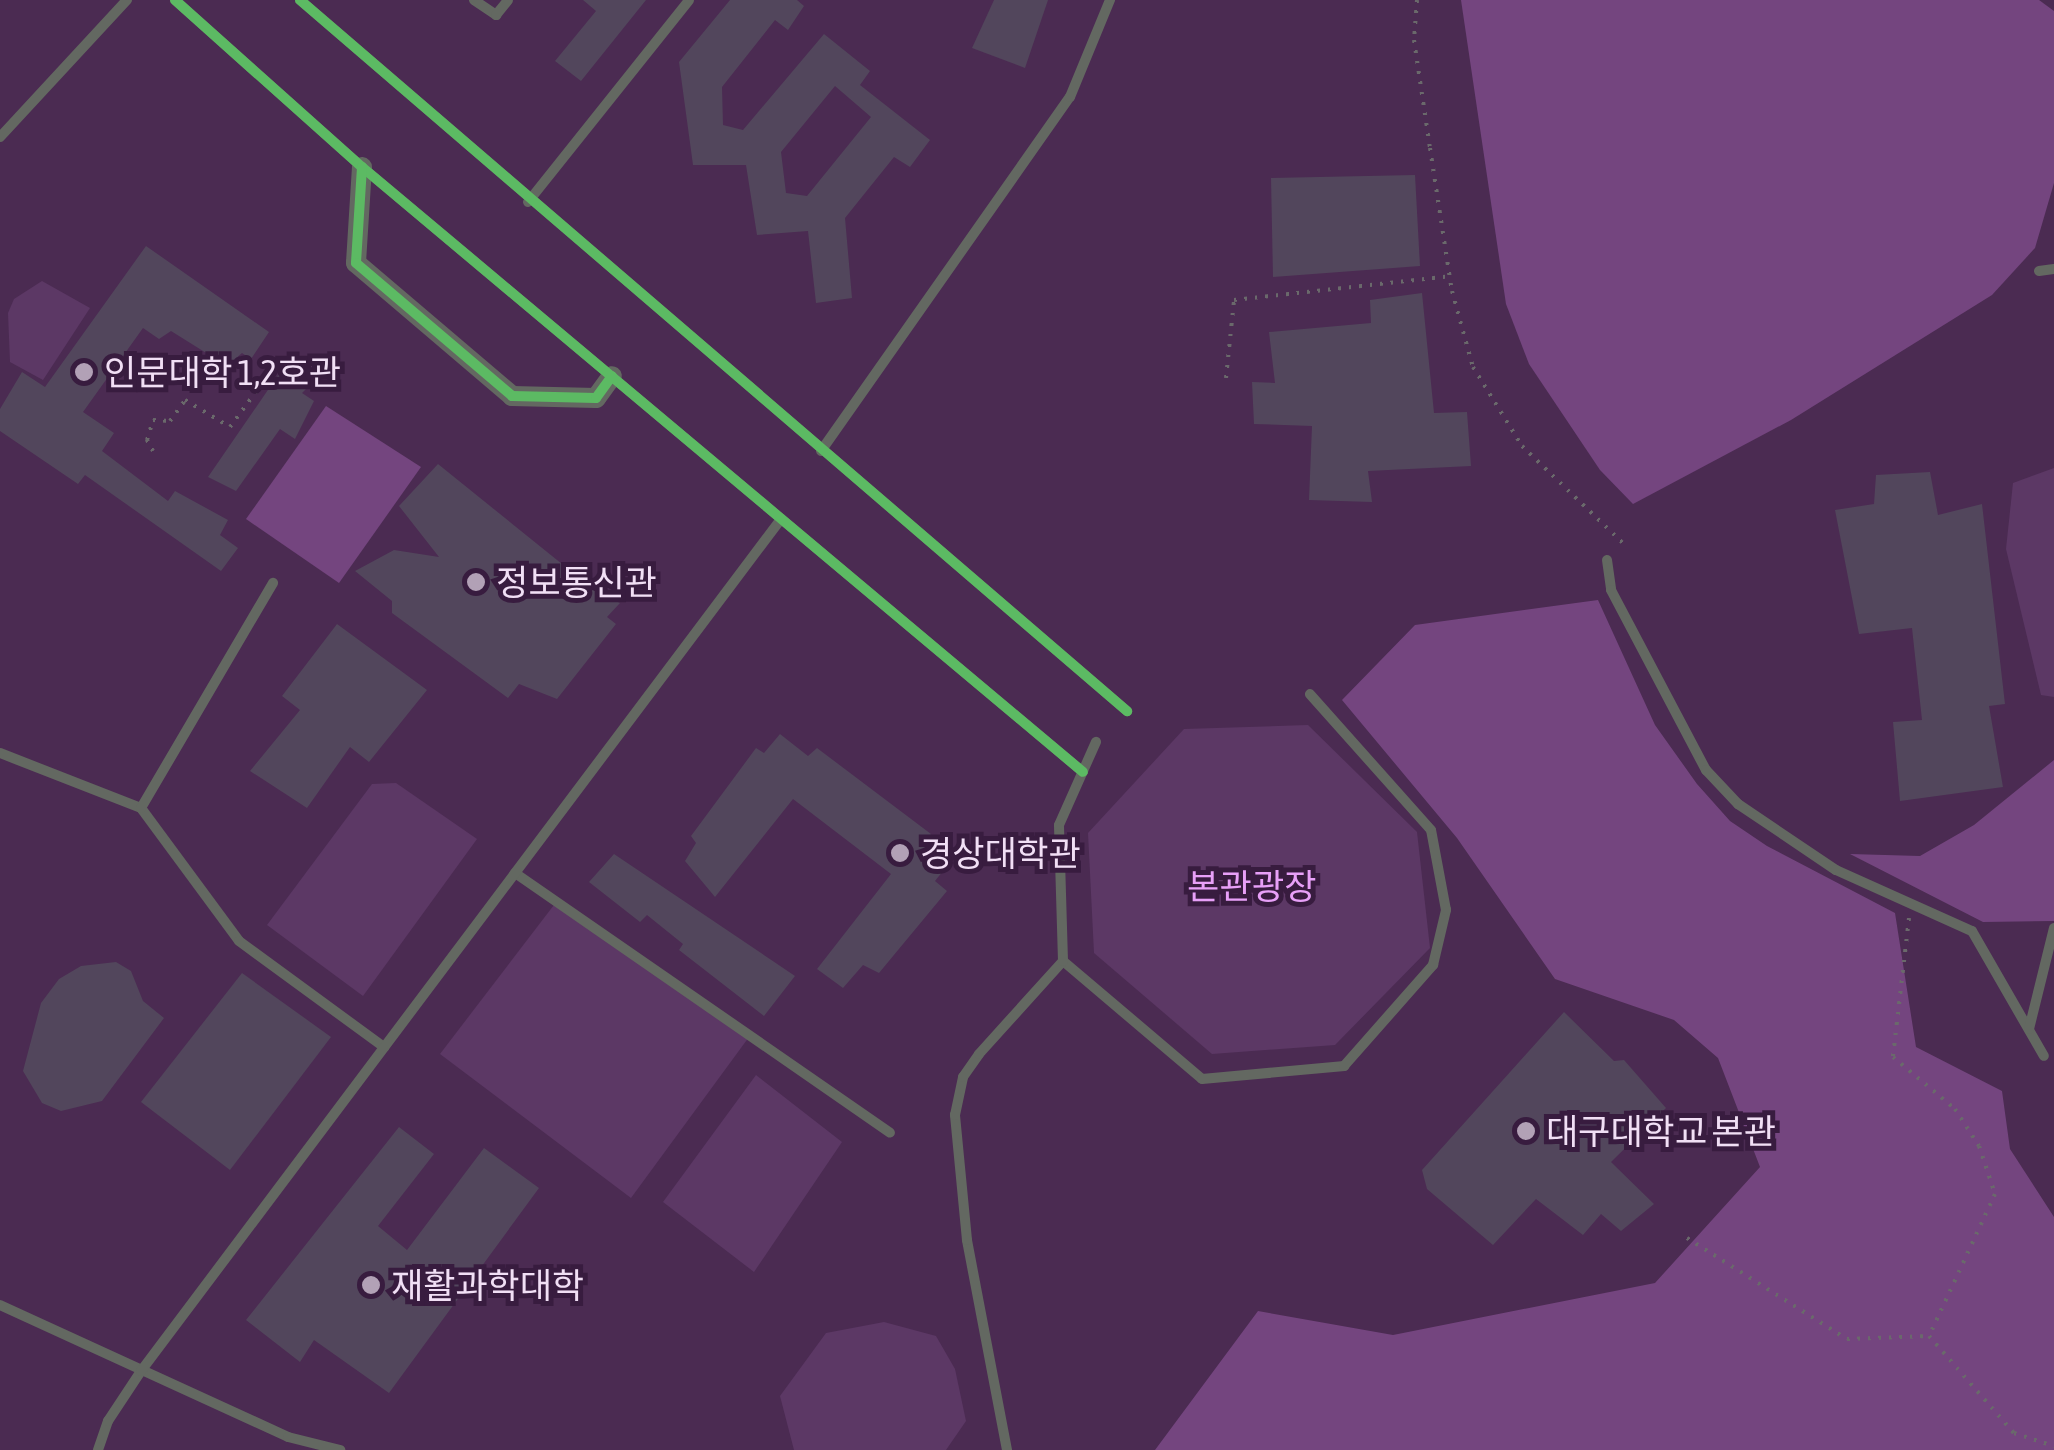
<!DOCTYPE html>
<html>
<head>
<meta charset="utf-8">
<style>
  body { margin:0 }
  #map { position:relative; width:2054px; height:1450px; overflow:hidden; background:#3e2e42; font-family:"Asap Condensed","Noto Sans KR",sans-serif }
  div>[style] { position:absolute }
  .built>* { inset:0; background:#4b2b52 }
  .green>* { inset:0; background:#5c3865 }
  .forest>* { inset:0; background:#74457f }
  .building>* { inset:0; background:#52465c }
  .path>* { height:4px; margin-top:-2px; transform-origin:0; background:repeating-linear-gradient(90deg,#6a696b 0 2.5px,transparent 0 10.5px) }
  .lane>* { height:10px; margin:-5px; padding:0 5px; transform-origin:5px; border-radius:5px; background:#636861 }
  .street>* { height:20px; margin:-10px; padding:0 10px; transform-origin:10px; border-radius:10px; background:#636861 }
  .cycleway>* { height:10px; margin:-5px; padding:0 5px; transform-origin:5px; border-radius:5px; background:#5cba63 }
  .dots>* { width:28px; height:28px; translate:-50% -50%; box-sizing:border-box; border:5px solid #381c3f; border-radius:50% }
  span { translate:-50% -50%; white-space:nowrap; text-align:center; line-height:1.15; -webkit-text-stroke:10px #381c3f; paint-order:stroke }
  .poi-label { font-size:35px; color:#f1dff5 }
  .left { translate:0 -50%; text-align:left }
  .park-label { font-size:35px; color:#e8a0f8 }
</style>
</head>
<body>
<div id="map">
  <div class="built">
    <i style="clip-path:polygon(0 0,2054px 0,2054px 1450px,0 1450px)"></i>
  </div>
  <div class="green">
    <i style="clip-path:polygon(42px 281px,90px 308px,43px 380px,10px 362px,8px 313px,14px 299px)"></i>
    <i style="clip-path:polygon(2054px 468px,2054px 697px,2041px 695px,2006px 549px,2013px 483px)"></i>
    <i style="clip-path:polygon(1308px 725px,1417px 832px,1430px 948px,1335px 1045px,1212px 1054px,1094px 953px,1088px 833px,1184px 729px)"></i>
    <i style="clip-path:polygon(396px 783px,477px 839px,363px 996px,267px 925px,372px 784px)"></i>
    <i style="clip-path:polygon(557px 901px,749px 1037px,631px 1198px,440px 1054px)"></i>
    <i style="clip-path:polygon(756px 1075px,842px 1142px,754px 1272px,663px 1202px)"></i>
    <i style="clip-path:polygon(884px 1322px,936px 1336px,955px 1369px,966px 1421px,946px 1450px,794px 1450px,780px 1396px,826px 1333px)"></i>
  </div>
  <div class="forest">
    <i style="clip-path:polygon(1461px 0,2039px 0,2054px 11px,2054px 183px,2035px 248px,1992px 295px,1791px 420px,1633px 504px,1600px 470px,1529px 364px,1506px 304px)"></i>
    <i style="clip-path:polygon(326px 406px,421px 467px,339px 583px,246px 519px)"></i>
    <i style="clip-path:polygon(1598px 600px,1655px 725px,1697px 784px,1730px 821px,1767px 846px,1895px 913px,1916px 1047px,2002px 1091px,2010px 1149px,2054px 1217px,2054px 1450px,1155px 1450px,1258px 1311px,1393px 1335px,1655px 1283px,1760px 1167px,1718px 1058px,1674px 1020px,1555px 979px,1457px 838px,1342px 700px,1415px 625px)"></i>
    <i style="clip-path:polygon(2054px 760px,2054px 921px,1983px 922px,1850px 854px,1920px 856px,1974px 825px)"></i>
  </div>
  <div class="building">
    <i style="clip-path:polygon(583px 0,646px 0,581px 81px,555px 61px,596px 11px)"></i>
    <i style="clip-path:polygon(evenodd,730px 0,797px 0,804px 6px,788px 30px,775px 20px,722px 87px,723px 125px,743px 130px,824px 34px,870px 71px,860px 85px,930px 140px,910px 167px,894px 157px,845px 218px,852px 298px,816px 303px,808px 231px,757px 235px,746px 165px,693px 165px,679px 62px,730px 0,835px 86px,871px 117px,807px 196px,786px 193px,781px 152px,835px 86px)"></i>
    <i style="clip-path:polygon(994px 0,1048px 0,1025px 68px,972px 48px)"></i>
    <i style="clip-path:polygon(1415px 175px,1420px 266px,1273px 277px,1271px 178px)"></i>
    <i style="clip-path:polygon(146px 246px,269px 332px,251px 359px,242px 353px,227px 366px,171px 331px,159px 339px,143px 328px,83px 412px,114px 433px,102px 451px,168px 501px,175px 491px,228px 520px,220px 535px,238px 548px,221px 571px,85px 475px,78px 484px,0 431px,0 409px,22px 372px,45px 387px)"></i>
    <i style="clip-path:polygon(1422px 293px,1434px 413px,1467px 412px,1471px 466px,1368px 471px,1372px 502px,1309px 500px,1312px 426px,1254px 424px,1252px 382px,1275px 383px,1269px 332px,1371px 323px,1370px 300px)"></i>
    <i style="clip-path:polygon(283px 368px,309px 386px,302px 393px,314px 401px,295px 439px,280px 429px,236px 491px,208px 477px)"></i>
    <i style="clip-path:polygon(438px 464px,598px 593px,620px 603px,607px 617px,616px 624px,557px 699px,519px 684px,508px 698px,392px 613px,392px 601px,355px 571px,394px 550px,439px 557px,399px 506px)"></i>
    <i style="clip-path:polygon(1930px 472px,1938px 515px,1982px 504px,2005px 704px,1989px 706px,2003px 787px,1900px 801px,1893px 722px,1922px 720px,1912px 628px,1859px 634px,1835px 510px,1874px 504px,1876px 475px)"></i>
    <i style="clip-path:polygon(337px 624px,427px 690px,369px 762px,350px 747px,307px 808px,250px 771px,300px 710px,282px 696px)"></i>
    <i style="clip-path:polygon(780px 734px,808px 756px,817px 748px,931px 834px,923px 844px,951px 861px,935px 881px,947px 891px,879px 973px,863px 965px,843px 988px,817px 969px,891px 874px,793px 799px,715px 897px,685px 861px,696px 843px,691px 836px,756px 748px,764px 753px)"></i>
    <i style="clip-path:polygon(614px 854px,795px 976px,764px 1016px,679px 950px,683px 944px,647px 915px,640px 922px,589px 882px)"></i>
    <i style="clip-path:polygon(116px 962px,131px 971px,143px 1001px,164px 1018px,102px 1101px,61px 1111px,42px 1103px,23px 1071px,41px 1003px,59px 979px,81px 966px)"></i>
    <i style="clip-path:polygon(242px 973px,331px 1037px,230px 1170px,141px 1102px)"></i>
    <i style="clip-path:polygon(1564px 1012px,1614px 1061px,1624px 1060px,1666px 1108px,1611px 1162px,1654px 1204px,1621px 1231px,1601px 1214px,1583px 1235px,1536px 1199px,1493px 1245px,1427px 1189px,1422px 1170px)"></i>
    <i style="clip-path:polygon(399px 1127px,434px 1154px,378px 1226px,407px 1250px,484px 1148px,539px 1188px,389px 1393px,314px 1340px,300px 1362px,246px 1320px)"></i>
  </div>
  <div class="path">
    <i style="left:1417px;top:0;width:40px;rotate:94.3deg"></i>
    <i style="left:1414px;top:40px;width:109px;rotate:81.6deg"></i>
    <i style="left:1430px;top:148px;width:145px;rotate:81.3deg"></i>
    <i style="left:1452px;top:291px;width:79px;rotate:74.6deg"></i>
    <i style="left:1473px;top:367px;width:93px;rotate:58.2deg"></i>
    <i style="left:1522px;top:446px;width:143px;rotate:43.9deg"></i>
    <i style="left:1226px;top:378px;width:78px;rotate:-84.1deg"></i>
    <i style="left:1234px;top:300px;width:217px;rotate:-6.3deg"></i>
    <i style="left:153px;top:451px;width:13px;rotate:-119deg"></i>
    <i style="left:147px;top:440px;width:21px;rotate:-73deg"></i>
    <i style="left:153px;top:420px;width:17px;rotate:3deg"></i>
    <i style="left:170px;top:421px;width:26px;rotate:-54deg"></i>
    <i style="left:185px;top:400px;width:52px;rotate:31deg"></i>
    <i style="left:230px;top:427px;width:66px;rotate:-53.7deg"></i>
    <i style="left:1909px;top:918px;width:140px;rotate:96.6deg"></i>
    <i style="left:1893px;top:1057px;width:81px;rotate:40deg"></i>
    <i style="left:1955px;top:1109px;width:44px;rotate:57deg"></i>
    <i style="left:1979px;top:1146px;width:51px;rotate:71.6deg"></i>
    <i style="left:1995px;top:1194px;width:157px;rotate:114.9deg"></i>
    <i style="left:1687px;top:1238px;width:189px;rotate:32.3deg"></i>
    <i style="left:1847px;top:1339px;width:82px;rotate:-2.1deg"></i>
    <i style="left:1929px;top:1336px;width:129px;rotate:48.8deg"></i>
    <i style="left:2014px;top:1433px;width:42px;rotate:18deg"></i>
  </div>
  <div class="lane">
    <i style="left:175px;top:0;width:251px;rotate:41.8deg"></i>
    <i style="left:362px;top:167px;width:941px;rotate:40deg"></i>
    <i style="left:300px;top:0;width:1091px;rotate:40.69deg"></i>
    <i style="left:474px;top:0;width:27px;rotate:34deg"></i>
    <i style="left:496px;top:15px;width:19px;rotate:-51deg"></i>
    <i style="left:0;top:137px;width:187px;rotate:-47.2deg"></i>
    <i style="left:528px;top:202px;width:258px;rotate:-51.4deg"></i>
    <i style="left:2039px;top:271px;width:15px;rotate:-8deg"></i>
    <i style="left:821px;top:451px;width:433px;rotate:-54.9deg"></i>
    <i style="left:1070px;top:97px;width:105px;rotate:-67.6deg"></i>
    <i style="left:1607px;top:560px;width:30px;rotate:82deg"></i>
    <i style="left:1611px;top:590px;width:204px;rotate:62.2deg"></i>
    <i style="left:1706px;top:770px;width:47px;rotate:46.7deg"></i>
    <i style="left:1738px;top:804px;width:118px;rotate:34deg"></i>
    <i style="left:1836px;top:870px;width:149px;rotate:24.2deg"></i>
    <i style="left:1972px;top:931px;width:144px;rotate:60.1deg"></i>
    <i style="left:0;top:753px;width:151px;rotate:21.3deg"></i>
    <i style="left:141px;top:808px;width:165px;rotate:53.6deg"></i>
    <i style="left:239px;top:941px;width:180px;rotate:36.2deg"></i>
    <i style="left:141px;top:808px;width:261px;rotate:-59.6deg"></i>
    <i style="left:515px;top:873px;width:456px;rotate:34.7deg"></i>
    <i style="left:1063px;top:961px;width:182px;rotate:40.3deg"></i>
    <i style="left:1202px;top:1079px;width:143px;rotate:-5.2deg"></i>
    <i style="left:1344px;top:1066px;width:135px;rotate:-48.6deg"></i>
    <i style="left:1433px;top:965px;width:57px;rotate:-76.7deg"></i>
    <i style="left:1446px;top:910px;width:81px;rotate:-100.6deg"></i>
    <i style="left:1431px;top:830px;width:182px;rotate:-131.7deg"></i>
    <i style="left:2029px;top:1029px;width:104px;rotate:-76.1deg"></i>
    <i style="left:0;top:1305px;width:317px;rotate:24.6deg"></i>
    <i style="left:288px;top:1437px;width:54px;rotate:14deg"></i>
    <i style="left:98px;top:1450px;width:31px;rotate:-71deg"></i>
    <i style="left:108px;top:1421px;width:60px;rotate:-56.6deg"></i>
    <i style="left:141px;top:1371px;width:1066px;rotate:-53.09deg"></i>
    <i style="left:1007px;top:1450px;width:214px;rotate:-100.8deg"></i>
    <i style="left:967px;top:1240px;width:126px;rotate:-95.5deg"></i>
    <i style="left:955px;top:1115px;width:39px;rotate:-78deg"></i>
    <i style="left:963px;top:1077px;width:28px;rotate:-55deg"></i>
    <i style="left:979px;top:1054px;width:125px;rotate:-47.9deg"></i>
    <i style="left:1063px;top:961px;width:136px;rotate:-91.7deg"></i>
    <i style="left:1059px;top:825px;width:91px;rotate:-66deg"></i>
  </div>
  <div class="street">
    <i style="left:362px;top:167px;width:96px;rotate:93.6deg"></i>
    <i style="left:356px;top:263px;width:205px;rotate:40.4deg"></i>
    <i style="left:512px;top:396px;width:84px;rotate:1.4deg"></i>
    <i style="left:596px;top:398px;width:27px;rotate:-54deg"></i>
  </div>
  <div class="cycleway">
    <i style="left:175px;top:0;width:251px;rotate:41.8deg"></i>
    <i style="left:362px;top:167px;width:941px;rotate:40deg"></i>
    <i style="left:300px;top:0;width:1091px;rotate:40.69deg"></i>
    <i style="left:362px;top:167px;width:96px;rotate:93.6deg"></i>
    <i style="left:356px;top:263px;width:205px;rotate:40.4deg"></i>
    <i style="left:512px;top:396px;width:84px;rotate:1.4deg"></i>
    <i style="left:596px;top:398px;width:27px;rotate:-54deg"></i>
  </div>
  <div class="dots">
    <i style="left:84px;top:372px;background:#b2a1b6"></i>
    <i style="left:476px;top:582px;background:#b2a1b6"></i>
    <i style="left:900px;top:853px;background:#b2a1b6"></i>
    <i style="left:1526px;top:1131px;background:#b2a1b6"></i>
    <i style="left:371px;top:1285px;background:#b2a1b6"></i>
  </div>
  <div class="poi-label">
    <span class="left" style="left:104px;top:372px">인문대학 1,2호관</span>
    <span class="left" style="left:496px;top:582px">정보통신관</span>
    <span class="left" style="left:920px;top:853px">경상대학관</span>
    <span class="left" style="left:1546px;top:1131px">대구대학교 본관</span>
    <span class="left" style="left:391px;top:1285px">재활과학대학</span>
  </div>
  <div class="park-label">
    <span style="left:1252px;top:886px">본관광장</span>
  </div>
</div>
</body>
</html>
